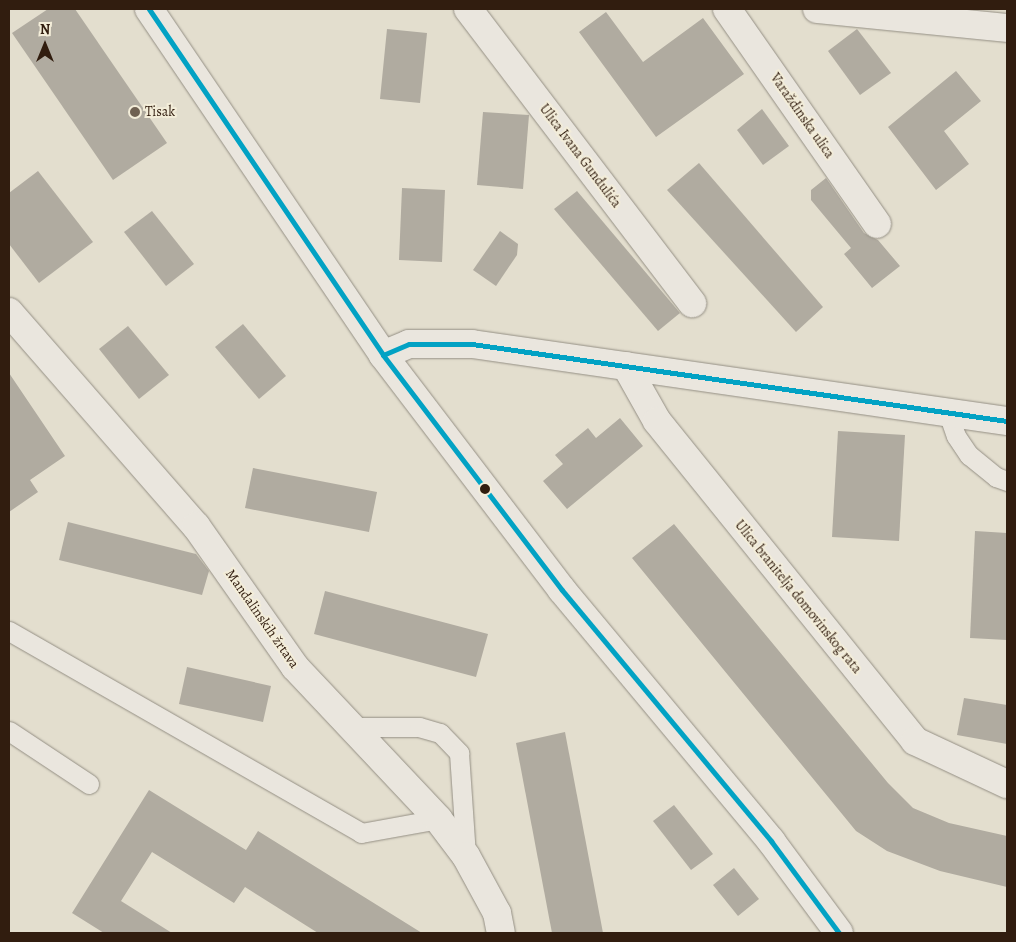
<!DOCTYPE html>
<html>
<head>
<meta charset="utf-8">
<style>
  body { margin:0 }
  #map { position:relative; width:1016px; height:942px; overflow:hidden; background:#e3dece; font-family:Alegreya,serif }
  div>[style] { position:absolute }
  .building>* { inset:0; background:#b0aba0 }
  .roads { filter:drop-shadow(0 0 1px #948f84) drop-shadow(0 0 1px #948f84) }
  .lane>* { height:19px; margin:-9.5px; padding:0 9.5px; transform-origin:9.5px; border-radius:9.5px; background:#eae6de }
  .street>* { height:28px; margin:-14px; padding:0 14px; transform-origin:14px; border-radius:14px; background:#eae6de }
  .secondary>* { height:28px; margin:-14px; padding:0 14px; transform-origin:14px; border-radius:14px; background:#eae6de }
  .bus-1>* { height:5px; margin:-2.5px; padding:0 2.5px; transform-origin:2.5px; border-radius:2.5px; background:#02a2c4 }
  .dots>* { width:14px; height:14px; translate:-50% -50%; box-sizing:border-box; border:2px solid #f3edd9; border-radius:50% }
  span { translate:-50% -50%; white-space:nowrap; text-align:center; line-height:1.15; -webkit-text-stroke:4px #f3edd9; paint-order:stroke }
  .poi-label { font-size:14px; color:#311d0f }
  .left { translate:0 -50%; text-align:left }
  .street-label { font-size:14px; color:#311d0f }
  .frame { position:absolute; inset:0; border:10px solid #311d0f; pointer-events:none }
  .north { position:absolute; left:20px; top:20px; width:50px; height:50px; -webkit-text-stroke:4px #f3edd9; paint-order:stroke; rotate:0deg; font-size:14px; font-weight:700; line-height:20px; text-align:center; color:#311d0f }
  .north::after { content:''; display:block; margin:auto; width:18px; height:22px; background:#311d0f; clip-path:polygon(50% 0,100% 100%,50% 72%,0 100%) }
</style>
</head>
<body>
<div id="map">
  <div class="building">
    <i style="clip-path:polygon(48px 9px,75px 9px,167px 143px,113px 180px,12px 33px)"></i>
    <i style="clip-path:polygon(606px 12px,643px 62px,703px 18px,744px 74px,656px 137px,579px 32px)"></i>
    <i style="clip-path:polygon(387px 29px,427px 33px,420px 103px,380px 99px)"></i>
    <i style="clip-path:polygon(857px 29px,891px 73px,860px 95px,828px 51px)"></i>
    <i style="clip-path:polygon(956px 71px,981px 101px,944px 131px,969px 164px,936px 190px,888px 127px)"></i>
    <i style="clip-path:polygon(762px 109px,789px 146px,763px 165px,737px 130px)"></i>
    <i style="clip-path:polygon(483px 112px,529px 115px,523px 189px,477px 185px)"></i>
    <i style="clip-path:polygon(699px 163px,823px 307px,796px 332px,667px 190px)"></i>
    <i style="clip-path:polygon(38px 171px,93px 242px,39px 283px,9px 244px,9px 193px)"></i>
    <i style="clip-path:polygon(826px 178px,864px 233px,878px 240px,900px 266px,872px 288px,844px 254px,851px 248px,811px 200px,811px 190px)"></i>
    <i style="clip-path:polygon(402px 188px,445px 190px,442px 262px,399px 260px)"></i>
    <i style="clip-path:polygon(577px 191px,680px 313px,658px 331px,554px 209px)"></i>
    <i style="clip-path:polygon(152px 211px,194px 264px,166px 286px,124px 232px)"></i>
    <i style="clip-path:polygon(500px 231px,518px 244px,517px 255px,496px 286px,473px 270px)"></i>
    <i style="clip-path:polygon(243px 324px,286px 376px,259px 399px,215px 347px)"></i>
    <i style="clip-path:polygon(128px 326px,169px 375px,139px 399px,99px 349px)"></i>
    <i style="clip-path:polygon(9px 373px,65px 456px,30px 480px,38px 492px,9px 512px)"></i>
    <i style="clip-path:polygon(620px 418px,643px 446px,567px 509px,543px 481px,563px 464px,555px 455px,588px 428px,596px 438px)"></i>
    <i style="clip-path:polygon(838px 431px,905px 435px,899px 541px,832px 537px)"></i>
    <i style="clip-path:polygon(253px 468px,377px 492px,369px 532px,245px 508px)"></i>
    <i style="clip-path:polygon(68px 522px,196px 554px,209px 571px,202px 595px,59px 560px)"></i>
    <i style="clip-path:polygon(674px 524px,888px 783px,913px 808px,949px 823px,1007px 836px,1007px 887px,940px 871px,887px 851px,856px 831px,632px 558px)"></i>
    <i style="clip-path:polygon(975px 531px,1007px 533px,1007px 640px,970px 638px)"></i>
    <i style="clip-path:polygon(325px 591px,488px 634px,476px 677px,314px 634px)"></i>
    <i style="clip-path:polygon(187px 667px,271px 686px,263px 722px,179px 704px)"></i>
    <i style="clip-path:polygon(964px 698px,1007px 705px,1007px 744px,957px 735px)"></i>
    <i style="clip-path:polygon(565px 732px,603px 933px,552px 933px,516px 743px)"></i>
    <i style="clip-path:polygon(149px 790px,246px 850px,258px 831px,422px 933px,318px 933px,245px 887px,234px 903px,152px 852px,121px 901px,172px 933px,104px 933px,72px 913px)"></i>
    <i style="clip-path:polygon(674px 805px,713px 854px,691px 870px,653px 821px)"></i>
    <i style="clip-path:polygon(734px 868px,759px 899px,738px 916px,713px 885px)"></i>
  </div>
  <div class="roads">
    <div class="lane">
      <i style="left:948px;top:413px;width:24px;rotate:71deg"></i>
      <i style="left:956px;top:436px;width:23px;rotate:56deg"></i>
      <i style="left:969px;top:455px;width:35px;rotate:39deg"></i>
      <i style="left:996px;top:477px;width:12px;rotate:20deg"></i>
      <i style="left:9px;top:631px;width:406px;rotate:29.8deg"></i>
      <i style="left:361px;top:833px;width:78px;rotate:-10.3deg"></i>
      <i style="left:351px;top:727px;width:68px"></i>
      <i style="left:419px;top:727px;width:22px;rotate:16deg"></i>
      <i style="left:440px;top:733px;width:28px;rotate:46deg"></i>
      <i style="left:459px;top:753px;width:103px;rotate:86.1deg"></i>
      <i style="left:9px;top:731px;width:96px;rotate:33.5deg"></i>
    </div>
    <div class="street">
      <i style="left:468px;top:9px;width:370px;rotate:52.7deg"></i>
      <i style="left:727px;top:9px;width:262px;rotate:55.1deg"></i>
      <i style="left:817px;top:9px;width:191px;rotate:5.7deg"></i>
      <i style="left:9px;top:312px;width:284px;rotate:48.9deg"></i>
      <i style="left:196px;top:526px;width:172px;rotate:54.9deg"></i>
      <i style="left:295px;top:667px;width:209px;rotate:46.7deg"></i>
      <i style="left:438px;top:819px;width:46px;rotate:52.9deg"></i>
      <i style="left:466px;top:856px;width:65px;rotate:61.5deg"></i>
      <i style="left:497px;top:913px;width:20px;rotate:79deg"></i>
      <i style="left:383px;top:355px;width:28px;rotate:-23deg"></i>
      <i style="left:409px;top:344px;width:63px"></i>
      <i style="left:472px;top:344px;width:541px;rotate:8.19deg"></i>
      <i style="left:626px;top:366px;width:63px;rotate:60.6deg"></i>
      <i style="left:657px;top:421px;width:411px;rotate:51.1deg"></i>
      <i style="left:915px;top:741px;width:102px;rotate:25.1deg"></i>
    </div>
    <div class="secondary">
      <i style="left:149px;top:9px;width:418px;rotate:55.9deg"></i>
      <i style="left:383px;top:355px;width:295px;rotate:52.7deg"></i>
      <i style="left:562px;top:590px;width:327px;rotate:50.2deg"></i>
      <i style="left:771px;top:841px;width:114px;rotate:53.5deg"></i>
    </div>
  </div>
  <div class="bus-1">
    <i style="left:149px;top:9px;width:418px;rotate:55.9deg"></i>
    <i style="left:383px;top:355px;width:295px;rotate:52.7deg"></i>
    <i style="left:562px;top:590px;width:327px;rotate:50.2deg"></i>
    <i style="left:771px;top:841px;width:114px;rotate:53.5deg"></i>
    <i style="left:383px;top:355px;width:28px;rotate:-23deg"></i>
    <i style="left:409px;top:344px;width:63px"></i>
    <i style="left:472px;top:344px;width:541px;rotate:8.19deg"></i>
  </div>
  <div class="dots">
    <i style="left:135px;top:112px;background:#6f6152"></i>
    <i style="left:485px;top:489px;background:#311d0f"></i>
  </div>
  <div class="poi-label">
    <span class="left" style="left:145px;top:112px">Tisak</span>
  </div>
  <div class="street-label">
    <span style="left:802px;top:116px;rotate:55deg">Varaždinska ulica</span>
    <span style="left:580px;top:156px;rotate:53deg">Ulica Ivana Gundulića</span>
    <span style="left:798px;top:597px;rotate:51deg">Ulica branitelja domovinskog rata</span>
    <span style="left:262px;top:619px;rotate:55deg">Mandalinskih žrtava</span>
  </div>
  <div class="frame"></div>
  <div class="north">N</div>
</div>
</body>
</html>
